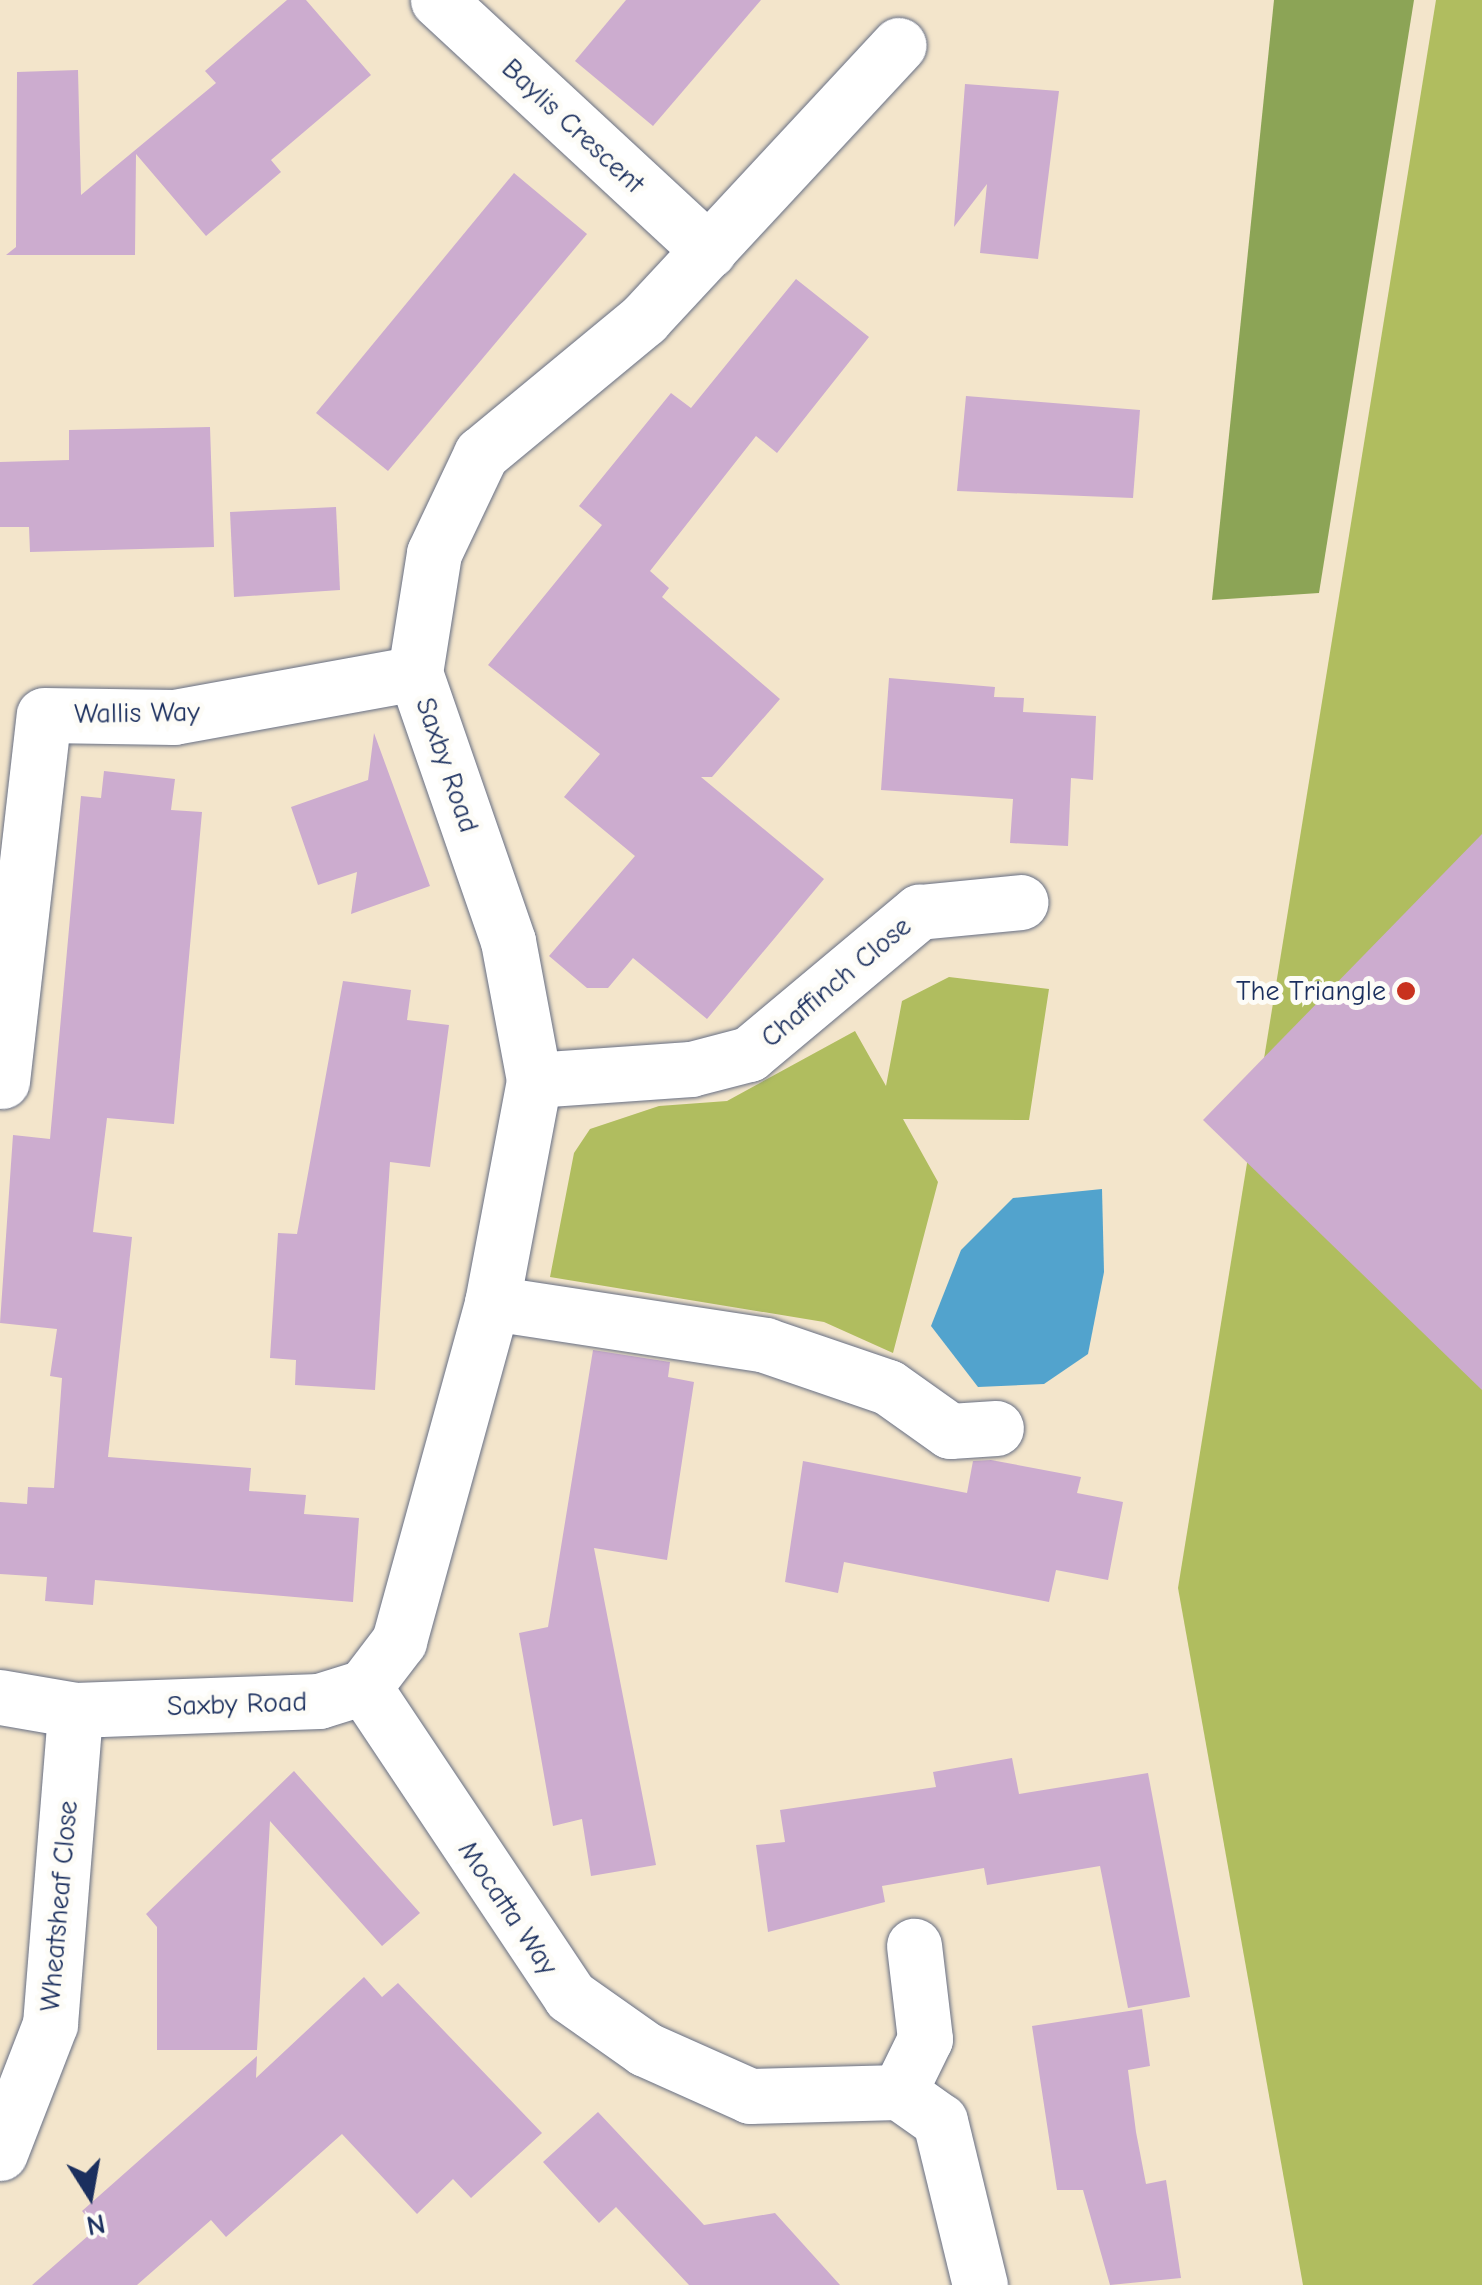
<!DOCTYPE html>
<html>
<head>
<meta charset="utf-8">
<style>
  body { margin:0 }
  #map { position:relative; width:1482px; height:2285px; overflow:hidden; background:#f3e5cb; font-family:"Comic Neue",sans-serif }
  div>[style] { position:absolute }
  .green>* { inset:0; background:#b0bd5f }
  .forest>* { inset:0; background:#8ca456 }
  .water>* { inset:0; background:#52a3cd }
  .building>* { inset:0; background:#ccaccf }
  .roads { filter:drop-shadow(0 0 2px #676f84) drop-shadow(0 0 2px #676f84) }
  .street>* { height:55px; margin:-27.5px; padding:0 27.5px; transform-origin:27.5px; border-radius:27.5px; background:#fff }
  .dots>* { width:28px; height:28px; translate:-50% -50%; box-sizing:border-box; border:5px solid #fdfcf7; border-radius:50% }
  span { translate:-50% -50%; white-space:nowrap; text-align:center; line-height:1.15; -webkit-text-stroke:10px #fdfcf7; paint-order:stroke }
  .street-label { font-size:28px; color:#1b2f5e }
  .poi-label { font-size:28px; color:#1b2f5e }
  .right { translate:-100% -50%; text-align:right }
  .north { position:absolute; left:40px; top:2145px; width:100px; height:100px; -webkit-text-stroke:8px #fdfcf7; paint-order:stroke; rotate:169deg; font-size:28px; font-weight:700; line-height:40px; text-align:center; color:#1b2f5e }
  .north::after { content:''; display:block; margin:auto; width:35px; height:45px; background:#1b2f5e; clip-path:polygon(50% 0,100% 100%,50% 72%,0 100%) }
</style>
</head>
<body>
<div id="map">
  <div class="green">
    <i style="clip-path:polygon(1436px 0,1482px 0,1482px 2285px,1303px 2285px,1178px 1588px)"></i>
    <i style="clip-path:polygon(949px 977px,1049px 989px,1029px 1120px,903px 1119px,938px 1182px,893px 1353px,824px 1322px,550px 1277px,574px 1153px,590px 1129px,659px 1106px,727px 1101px,855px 1031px,886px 1086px,902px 1001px)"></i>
  </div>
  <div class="forest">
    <i style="clip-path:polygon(1274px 0,1414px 0,1319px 593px,1212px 600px)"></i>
  </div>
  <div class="water">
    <i style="clip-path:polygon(1102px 1189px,1104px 1272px,1088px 1354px,1044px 1384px,978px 1387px,931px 1326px,961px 1250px,1013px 1198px)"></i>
  </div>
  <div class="building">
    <i style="clip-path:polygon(287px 0,306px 0,371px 75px,271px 160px,281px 172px,206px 236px,136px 154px,135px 255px,6px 255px,16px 247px,17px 72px,78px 70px,81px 195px,216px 83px,205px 71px)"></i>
    <i style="clip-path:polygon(626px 0,761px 0,653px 126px,575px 61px)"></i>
    <i style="clip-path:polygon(965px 84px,1059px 91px,1038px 259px,980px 253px,987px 184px,954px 227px)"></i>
    <i style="clip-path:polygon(514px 173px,587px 234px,388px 471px,316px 413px)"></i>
    <i style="clip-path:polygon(796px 279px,869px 337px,777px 453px,756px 436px,650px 571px,669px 588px,662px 597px,780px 699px,712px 777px,701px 777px,824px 879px,707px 1019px,633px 958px,608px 988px,587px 988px,549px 956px,635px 856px,564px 797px,600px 754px,488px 665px,602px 525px,579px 506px,671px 393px,691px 408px)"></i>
    <i style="clip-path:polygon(966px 396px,1140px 410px,1133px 498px,957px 491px)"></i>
    <i style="clip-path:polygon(210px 427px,214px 547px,30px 552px,29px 527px,0 527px,0 462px,69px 460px,69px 430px)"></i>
    <i style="clip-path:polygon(336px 507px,340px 590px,234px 597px,230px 512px)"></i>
    <i style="clip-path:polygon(889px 678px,995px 687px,994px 697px,1024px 698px,1023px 712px,1096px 716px,1093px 780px,1071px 778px,1068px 846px,1010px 843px,1013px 799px,881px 790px)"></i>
    <i style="clip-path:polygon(374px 733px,430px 886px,351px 914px,357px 872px,318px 885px,291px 807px,368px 780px)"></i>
    <i style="clip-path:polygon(104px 771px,175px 779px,171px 810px,202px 812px,174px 1124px,107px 1118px,93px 1232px,132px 1237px,108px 1457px,251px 1468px,249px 1491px,306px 1495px,304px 1514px,359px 1518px,353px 1602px,95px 1580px,93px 1605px,45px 1601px,47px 1577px,0 1574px,0 1502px,27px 1504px,28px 1487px,54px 1488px,62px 1378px,50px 1376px,57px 1329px,0 1323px,13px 1135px,50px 1139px,81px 796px,101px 798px)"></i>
    <i style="clip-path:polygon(1482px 834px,1482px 1390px,1203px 1120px)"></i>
    <i style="clip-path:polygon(343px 981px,411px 990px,407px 1020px,449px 1025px,430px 1167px,390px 1162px,375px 1390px,295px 1385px,296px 1360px,270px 1358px,278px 1233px,297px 1234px)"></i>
    <i style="clip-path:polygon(593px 1350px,670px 1362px,668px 1377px,694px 1382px,667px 1560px,594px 1548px,656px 1865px,591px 1876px,582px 1819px,553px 1826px,519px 1633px,548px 1627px)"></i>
    <i style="clip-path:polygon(991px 1460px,1081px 1477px,1077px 1493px,1123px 1502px,1108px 1580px,1056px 1570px,1049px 1602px,844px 1562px,838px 1593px,785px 1582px,803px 1461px,967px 1493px,973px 1461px)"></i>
    <i style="clip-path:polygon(1012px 1758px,1019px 1794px,1148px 1773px,1190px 1997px,1128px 2008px,1100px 1866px,987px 1885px,984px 1868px,882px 1886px,885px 1902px,768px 1932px,756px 1845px,785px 1842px,780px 1810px,936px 1787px,933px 1772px)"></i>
    <i style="clip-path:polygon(294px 1771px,420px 1913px,382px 1946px,270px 1821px,257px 2050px,157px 2050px,157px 1927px,146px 1914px)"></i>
    <i style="clip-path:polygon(364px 1977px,382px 1997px,398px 1983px,542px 2133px,471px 2198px,453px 2179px,417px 2214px,342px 2134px,226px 2237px,211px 2220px,137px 2285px,32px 2285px,97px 2228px,82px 2211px,257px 2056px,256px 2078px)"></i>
    <i style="clip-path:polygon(1142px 2009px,1150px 2066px,1128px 2070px,1136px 2132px,1146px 2184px,1166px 2180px,1181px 2278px,1110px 2285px,1083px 2190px,1057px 2190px,1032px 2026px)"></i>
    <i style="clip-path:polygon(598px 2112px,704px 2225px,775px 2213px,840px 2285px,689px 2285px,616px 2207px,599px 2223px,543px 2162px)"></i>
  </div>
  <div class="roads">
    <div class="street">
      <i style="left:438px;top:0;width:369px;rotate:42.8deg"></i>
      <i style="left:534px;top:1080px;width:157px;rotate:-4deg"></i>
      <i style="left:691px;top:1069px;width:60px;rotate:-14.5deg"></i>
      <i style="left:749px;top:1054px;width:222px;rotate:-39.9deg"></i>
      <i style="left:919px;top:912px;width:102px;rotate:-5.6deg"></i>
      <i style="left:2px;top:1081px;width:368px;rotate:-83.5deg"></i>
      <i style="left:44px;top:715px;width:130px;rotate:0.9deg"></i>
      <i style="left:174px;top:717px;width:245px;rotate:-10.3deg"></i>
      <i style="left:492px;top:1303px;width:276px;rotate:8.7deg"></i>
      <i style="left:765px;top:1345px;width:130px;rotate:18.9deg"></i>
      <i style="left:888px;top:1387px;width:76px;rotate:35.4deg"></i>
      <i style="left:950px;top:1431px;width:46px;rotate:-3.7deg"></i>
      <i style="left:364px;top:1687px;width:371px;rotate:56.3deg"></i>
      <i style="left:570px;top:1996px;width:92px;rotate:35.2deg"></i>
      <i style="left:645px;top:2049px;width:115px;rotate:24.1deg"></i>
      <i style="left:750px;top:2096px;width:149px;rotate:-1.5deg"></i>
      <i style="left:899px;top:2092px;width:50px;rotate:35.3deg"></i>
      <i style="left:940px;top:2121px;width:169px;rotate:76.3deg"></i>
      <i style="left:0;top:1697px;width:76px;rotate:9.8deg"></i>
      <i style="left:75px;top:1710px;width:244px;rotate:-2.1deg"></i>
      <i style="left:319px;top:1701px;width:47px;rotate:-17.3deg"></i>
      <i style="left:364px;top:1687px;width:58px;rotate:-52.7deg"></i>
      <i style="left:399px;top:1641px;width:351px;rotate:-74.6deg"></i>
      <i style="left:492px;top:1303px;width:227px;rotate:-79.3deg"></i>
      <i style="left:534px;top:1080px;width:141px;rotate:-100.6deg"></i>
      <i style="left:508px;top:941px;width:284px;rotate:-109.1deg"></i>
      <i style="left:415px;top:673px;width:121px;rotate:-81deg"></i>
      <i style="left:434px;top:553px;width:110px;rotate:-64.6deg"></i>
      <i style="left:481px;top:454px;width:212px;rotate:-39.6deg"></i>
      <i style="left:644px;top:319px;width:374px;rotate:-47.1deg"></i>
      <i style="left:899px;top:2092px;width:59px;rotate:-63.9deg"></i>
      <i style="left:925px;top:2039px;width:94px;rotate:-96.7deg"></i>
      <i style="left:0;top:2153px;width:138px;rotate:-68.8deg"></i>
      <i style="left:50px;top:2024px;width:315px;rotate:-85.4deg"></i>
    </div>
  </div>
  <div class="dots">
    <i style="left:1406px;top:991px;background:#c8321e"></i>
  </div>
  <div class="street-label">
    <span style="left:573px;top:126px;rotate:43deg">Baylis Crescent</span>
    <span style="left:137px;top:713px;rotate:-1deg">Wallis Way</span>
    <span style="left:447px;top:765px;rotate:71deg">Saxby Road</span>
    <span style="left:836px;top:982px;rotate:-40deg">Chaffinch Close</span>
    <span style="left:237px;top:1704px;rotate:-2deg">Saxby Road</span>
    <span style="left:59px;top:1906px;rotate:-85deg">Wheatsheaf Close</span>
    <span style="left:508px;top:1908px;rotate:56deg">Mocatta Way</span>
  </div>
  <div class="poi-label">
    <span class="right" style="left:1386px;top:991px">The Triangle</span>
  </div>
  <div class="north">N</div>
</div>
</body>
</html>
